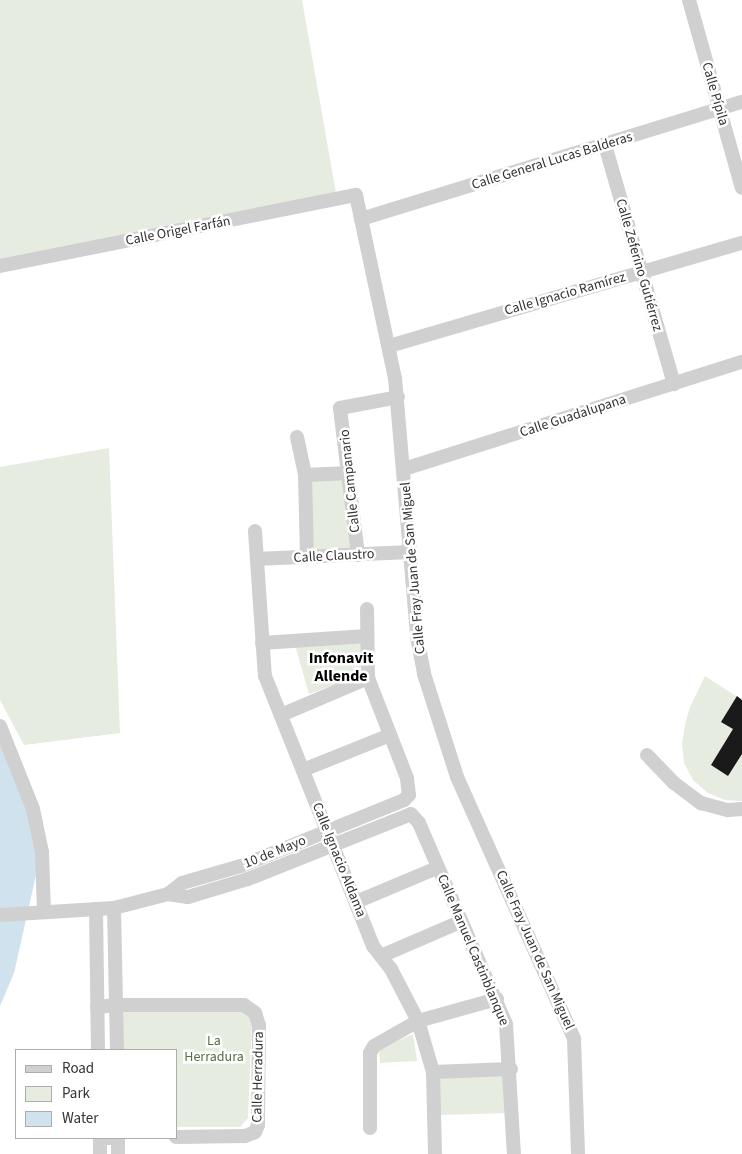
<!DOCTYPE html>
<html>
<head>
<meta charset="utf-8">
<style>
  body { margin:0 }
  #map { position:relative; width:742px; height:1154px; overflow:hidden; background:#fff; font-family:"Source Sans 3",sans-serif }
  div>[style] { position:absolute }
  .green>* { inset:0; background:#e6ecdf }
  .water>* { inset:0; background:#cfe2ee }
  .building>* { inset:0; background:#1a1a1a }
  .minor>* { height:14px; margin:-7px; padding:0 7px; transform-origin:7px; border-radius:7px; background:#d0d0d0 }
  span { translate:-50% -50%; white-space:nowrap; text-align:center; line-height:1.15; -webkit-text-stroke:5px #fff; paint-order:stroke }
  .street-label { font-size:14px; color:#333 }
  .park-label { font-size:14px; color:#56703f }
  .quarter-label { font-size:16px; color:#000; font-weight:700 }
  .legend { position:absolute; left:15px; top:1049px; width:162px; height:90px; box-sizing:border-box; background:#fff; border:1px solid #adadad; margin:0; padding:6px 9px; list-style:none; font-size:15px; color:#333 }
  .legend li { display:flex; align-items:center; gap:10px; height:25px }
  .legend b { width:25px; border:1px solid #adadad }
</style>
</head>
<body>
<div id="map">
  <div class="green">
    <i style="clip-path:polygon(0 0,302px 0,337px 199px,0 266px)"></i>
    <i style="clip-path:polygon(109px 448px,120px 733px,24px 745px,0 700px,0 467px)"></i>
    <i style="clip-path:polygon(309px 475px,350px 476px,354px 551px,314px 552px)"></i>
    <i style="clip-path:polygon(367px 639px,365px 674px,309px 694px,295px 645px)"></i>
    <i style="clip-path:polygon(705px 676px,742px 700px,742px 801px,725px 800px,708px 793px,693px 780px,684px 763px,682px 744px,685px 725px,690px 707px)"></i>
    <i style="clip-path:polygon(121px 1009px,243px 1012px,252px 1020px,248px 1118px,240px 1127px,176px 1127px,176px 1050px,121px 1050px)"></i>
    <i style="clip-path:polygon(413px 1034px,417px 1061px,380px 1063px,379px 1049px)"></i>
    <i style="clip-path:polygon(511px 1069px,512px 1113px,440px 1115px,433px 1072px)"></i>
  </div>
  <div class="water">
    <i style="clip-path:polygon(0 744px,27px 805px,38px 866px,14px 973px,0 1006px)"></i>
  </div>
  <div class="building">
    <i style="clip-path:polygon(737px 696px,742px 700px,742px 754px,728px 776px,711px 765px,733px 729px,721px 722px)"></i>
  </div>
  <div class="minor">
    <i style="left:689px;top:0;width:195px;rotate:74.3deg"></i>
    <i style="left:605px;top:145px;width:249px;rotate:73.9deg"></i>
    <i style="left:361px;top:219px;width:399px;rotate:-17.1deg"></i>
    <i style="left:0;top:266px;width:363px;rotate:-11.3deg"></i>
    <i style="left:356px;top:195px;width:187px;rotate:78deg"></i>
    <i style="left:395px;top:378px;width:260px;rotate:85.1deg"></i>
    <i style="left:417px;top:637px;width:38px;rotate:79deg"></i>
    <i style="left:424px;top:674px;width:108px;rotate:72.2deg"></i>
    <i style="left:457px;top:777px;width:287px;rotate:65.9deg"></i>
    <i style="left:574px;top:1039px;width:115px;rotate:88deg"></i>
    <i style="left:389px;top:346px;width:368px;rotate:-16.3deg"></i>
    <i style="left:297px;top:437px;width:39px;rotate:78deg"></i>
    <i style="left:305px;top:475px;width:82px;rotate:88.6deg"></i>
    <i style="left:404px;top:469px;width:355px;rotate:-17.6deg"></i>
    <i style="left:305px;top:475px;width:45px;rotate:-2.5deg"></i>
    <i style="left:255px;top:531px;width:145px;rotate:86.1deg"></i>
    <i style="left:265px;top:676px;width:291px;rotate:68.2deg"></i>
    <i style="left:373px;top:946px;width:29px;rotate:52deg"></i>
    <i style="left:391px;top:969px;width:59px;rotate:62.6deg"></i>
    <i style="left:418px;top:1021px;width:53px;rotate:73.6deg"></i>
    <i style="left:433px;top:1072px;width:82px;rotate:88.6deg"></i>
    <i style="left:358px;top:555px;width:148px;rotate:-97deg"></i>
    <i style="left:340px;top:408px;width:59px;rotate:-10.7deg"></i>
    <i style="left:257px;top:559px;width:153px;rotate:-2.6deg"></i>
    <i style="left:262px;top:643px;width:105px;rotate:-3.8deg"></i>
    <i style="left:281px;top:715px;width:95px;rotate:-23deg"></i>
    <i style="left:0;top:726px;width:89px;rotate:68.3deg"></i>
    <i style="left:33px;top:809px;width:44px;rotate:78.2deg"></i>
    <i style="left:42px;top:852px;width:60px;rotate:88.1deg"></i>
    <i style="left:647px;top:755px;width:39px;rotate:46deg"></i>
    <i style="left:674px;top:783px;width:34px;rotate:37deg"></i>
    <i style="left:701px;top:803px;width:28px;rotate:15deg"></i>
    <i style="left:728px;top:810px;width:14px;rotate:-4deg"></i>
    <i style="left:303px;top:770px;width:94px;rotate:-21.9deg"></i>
    <i style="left:168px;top:894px;width:18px;rotate:-38deg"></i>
    <i style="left:182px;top:883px;width:61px;rotate:-16.1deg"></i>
    <i style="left:241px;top:866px;width:176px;rotate:-22deg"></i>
    <i style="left:404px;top:800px;width:7px;rotate:-45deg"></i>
    <i style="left:409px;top:795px;width:17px;rotate:-97deg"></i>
    <i style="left:407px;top:778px;width:107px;rotate:-111.3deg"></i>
    <i style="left:368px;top:678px;width:69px;rotate:-90.8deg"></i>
    <i style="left:356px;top:902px;width:88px;rotate:-22.8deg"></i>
    <i style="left:114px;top:908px;width:142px;rotate:88.8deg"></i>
    <i style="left:96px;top:909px;width:141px;rotate:89.2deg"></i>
    <i style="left:0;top:915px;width:114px;rotate:-3.5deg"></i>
    <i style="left:114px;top:908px;width:56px;rotate:-14.5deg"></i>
    <i style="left:168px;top:894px;width:20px;rotate:9deg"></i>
    <i style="left:188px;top:897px;width:63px;rotate:-16.7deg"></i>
    <i style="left:248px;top:879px;width:175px;rotate:-21.7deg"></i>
    <i style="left:411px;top:814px;width:12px;rotate:48deg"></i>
    <i style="left:419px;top:823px;width:219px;rotate:66.6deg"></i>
    <i style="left:506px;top:1024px;width:130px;rotate:86.5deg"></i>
    <i style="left:381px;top:956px;width:86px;rotate:-23.3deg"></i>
    <i style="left:97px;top:1007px;width:19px;rotate:-6deg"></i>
    <i style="left:116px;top:1005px;width:128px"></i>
    <i style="left:244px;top:1005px;width:14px;rotate:36deg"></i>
    <i style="left:255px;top:1013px;width:13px;rotate:72deg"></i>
    <i style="left:259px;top:1025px;width:100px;rotate:90.6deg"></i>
    <i style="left:258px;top:1125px;width:8px;rotate:113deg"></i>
    <i style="left:255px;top:1132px;width:11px;rotate:158deg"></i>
    <i style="left:245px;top:1136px;width:69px;rotate:179.2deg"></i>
    <i style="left:433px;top:1072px;width:78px;rotate:-2.2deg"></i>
    <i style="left:370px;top:1128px;width:75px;rotate:-90deg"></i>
    <i style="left:370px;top:1053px;width:8px;rotate:-60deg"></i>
    <i style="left:374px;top:1046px;width:51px;rotate:-29.6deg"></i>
    <i style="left:418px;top:1021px;width:82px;rotate:-15.6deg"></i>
    <i style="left:100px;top:1138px;width:17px"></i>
    <i style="left:100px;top:1138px;width:16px;rotate:90deg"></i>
    <i style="left:118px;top:1138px;width:16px;rotate:90deg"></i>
  </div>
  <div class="street-label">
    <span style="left:715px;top:94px;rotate:74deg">Calle Pípila</span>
    <span style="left:552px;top:161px;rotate:-17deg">Calle General Lucas Balderas</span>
    <span style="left:178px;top:231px;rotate:-11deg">Calle Origel Farfán</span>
    <span style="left:639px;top:265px;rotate:74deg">Calle Zeferino Gutiérrez</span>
    <span style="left:565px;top:294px;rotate:-16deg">Calle Ignacio Ramírez</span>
    <span style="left:573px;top:416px;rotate:-18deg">Calle Guadalupana</span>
    <span style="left:350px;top:481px;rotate:-96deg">Calle Campanario</span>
    <span style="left:334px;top:556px;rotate:-3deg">Calle Claustro</span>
    <span style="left:413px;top:568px;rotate:-95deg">Calle Fray Juan de San Miguel</span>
    <span style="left:275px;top:852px;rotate:-22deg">10 de Mayo</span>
    <span style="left:339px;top:860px;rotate:68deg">Calle Ignacio Aldama</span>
    <span style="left:473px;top:950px;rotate:67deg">Calle Manuel Castinblanque</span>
    <span style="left:535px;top:950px;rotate:66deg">Calle Fray Juan de San Miguel</span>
    <span style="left:258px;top:1077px;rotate:-89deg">Calle Herradura</span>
  </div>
  <div class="park-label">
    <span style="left:214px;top:1049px">La<br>Herradura</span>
  </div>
  <div class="quarter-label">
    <span style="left:341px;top:667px">Infonavit<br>Allende</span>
  </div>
  <ul class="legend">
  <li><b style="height:6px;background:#d0d0d0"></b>Road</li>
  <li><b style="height:14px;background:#e6ecdf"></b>Park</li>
  <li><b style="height:14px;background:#cfe2ee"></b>Water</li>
  </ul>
</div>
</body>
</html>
